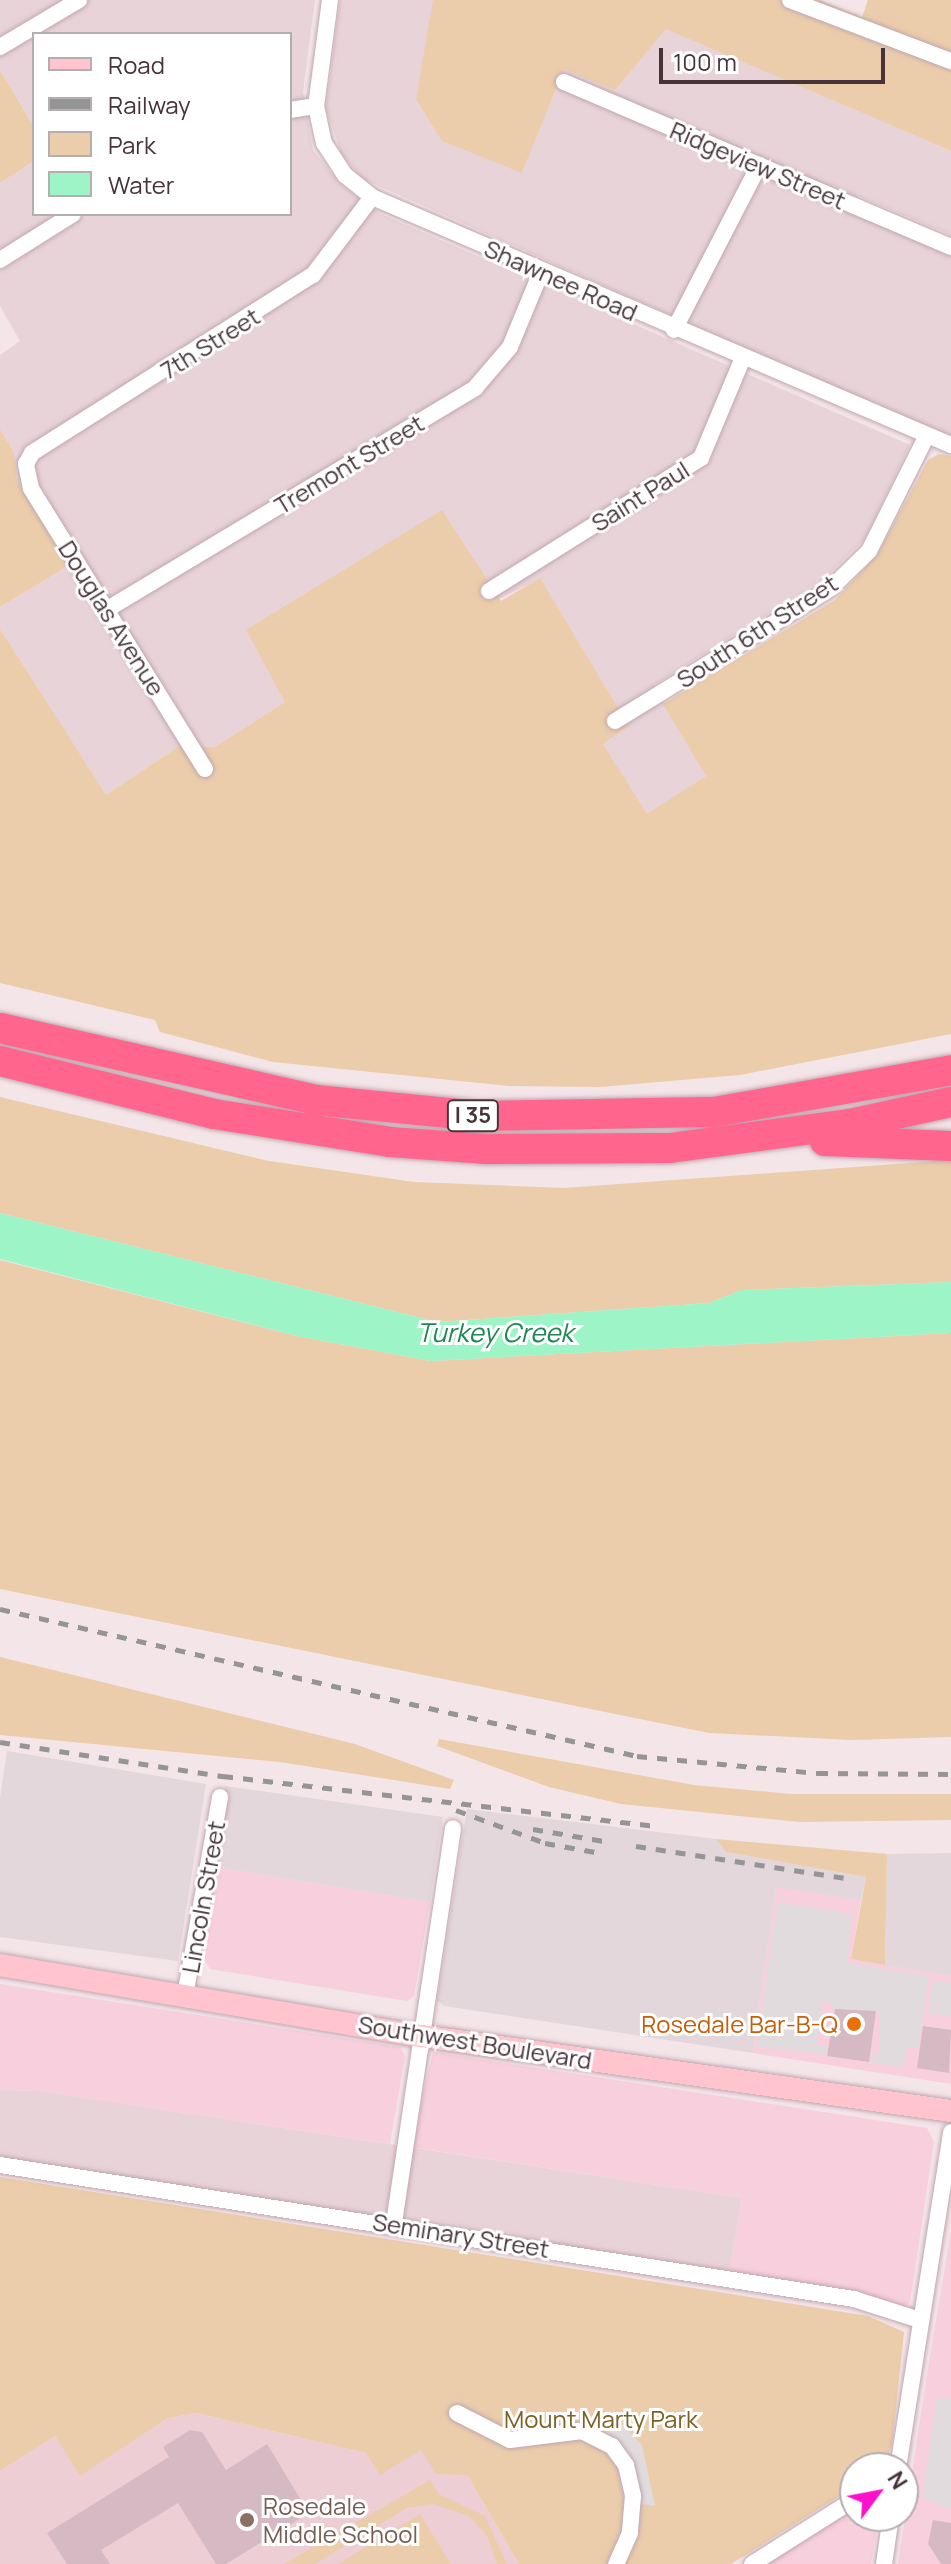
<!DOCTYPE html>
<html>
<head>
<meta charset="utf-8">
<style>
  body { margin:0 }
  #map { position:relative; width:951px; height:2564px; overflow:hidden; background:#f4e5e9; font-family:Manrope,sans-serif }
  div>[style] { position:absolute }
  .residential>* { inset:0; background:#e8d3d8 }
  .commercial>* { inset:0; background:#f7cfdd }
  .industrial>* { inset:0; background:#e3d7db }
  .education>* { inset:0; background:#eeced5 }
  .green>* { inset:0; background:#ebcdab }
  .parking>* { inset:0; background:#e1dbdd }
  .water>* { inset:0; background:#9df5c7 }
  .building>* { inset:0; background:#d6bac3 }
  .roads { filter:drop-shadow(0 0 2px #c0a7ae) drop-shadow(0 0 2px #c0a7ae) }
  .minor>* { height:16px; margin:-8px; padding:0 8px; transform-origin:8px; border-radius:8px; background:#fff }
  .secondary>* { height:22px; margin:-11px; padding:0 11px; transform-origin:11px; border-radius:11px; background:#ffc4ce }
  .motorway>* { height:30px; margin:-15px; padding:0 15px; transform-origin:15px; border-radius:15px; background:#ff658d }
  .rail>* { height:5px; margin-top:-2.5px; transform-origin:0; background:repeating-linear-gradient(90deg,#959595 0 10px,transparent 0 20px) }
  .dots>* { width:22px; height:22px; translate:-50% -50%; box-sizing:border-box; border:4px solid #fff; border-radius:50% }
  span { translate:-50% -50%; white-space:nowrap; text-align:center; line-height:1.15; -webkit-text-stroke:6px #fff; paint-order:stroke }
  .shield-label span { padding:2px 6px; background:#fff; border:2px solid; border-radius:6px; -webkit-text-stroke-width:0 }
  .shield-label { font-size:22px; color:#47343a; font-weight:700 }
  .street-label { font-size:24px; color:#47343a }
  .food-label { font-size:24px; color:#c56008 }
  .right { translate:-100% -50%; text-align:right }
  .park-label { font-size:24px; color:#7c6124 }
  .education-label { font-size:24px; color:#785e54 }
  .left { translate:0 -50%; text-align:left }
  .water-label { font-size:26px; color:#208753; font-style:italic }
  .legend { position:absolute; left:32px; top:32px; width:260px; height:184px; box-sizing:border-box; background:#fff; border:2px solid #b5aeb0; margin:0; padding:10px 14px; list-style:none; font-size:24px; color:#47343a }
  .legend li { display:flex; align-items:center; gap:16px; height:40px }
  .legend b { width:40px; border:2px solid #b5aeb0 }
  .north { position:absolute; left:839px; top:2452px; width:80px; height:80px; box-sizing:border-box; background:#fff; border:2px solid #b5aeb0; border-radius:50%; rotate:58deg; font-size:22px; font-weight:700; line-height:32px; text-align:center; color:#47343a }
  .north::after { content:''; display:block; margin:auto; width:28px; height:36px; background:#ff11ca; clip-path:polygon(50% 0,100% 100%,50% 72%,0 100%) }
  .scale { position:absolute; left:659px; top:48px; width:226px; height:36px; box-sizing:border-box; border:4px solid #47343a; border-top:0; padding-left:10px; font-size:24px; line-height:28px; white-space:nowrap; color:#47343a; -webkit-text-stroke:6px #fff; paint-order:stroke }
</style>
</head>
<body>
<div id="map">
  <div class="residential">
    <i style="clip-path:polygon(0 0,315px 0,303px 92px,313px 150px,339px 183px,379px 213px,910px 445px,865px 539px,825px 578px,654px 685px,706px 776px,647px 815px,603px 744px,629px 726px,540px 579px,285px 702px,215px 747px,181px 745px,105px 796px,0 629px,0 607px,68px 566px,17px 480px,14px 453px,0 429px,0 355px,20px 341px,0 306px,0 183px,34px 161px,34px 214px,290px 214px,290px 34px,34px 34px,34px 127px,0 70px)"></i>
    <i style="clip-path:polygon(340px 0,435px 0,522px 173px,564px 68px,615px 90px,665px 28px,951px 151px,951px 235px,858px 196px,852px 211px,951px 253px,951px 439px,363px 179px,342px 155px,326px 109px)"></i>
    <i style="clip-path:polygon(0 2090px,41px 2091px,742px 2198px,730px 2271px,0 2158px)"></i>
  </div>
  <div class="commercial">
    <i style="clip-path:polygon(214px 1867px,430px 1902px,414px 1996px,407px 2001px,210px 1969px,204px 1959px)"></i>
    <i style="clip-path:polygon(776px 1886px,861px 1900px,851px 1959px,951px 1976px,951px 2084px,753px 2053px)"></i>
    <i style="clip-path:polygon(0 1984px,400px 2047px,405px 2056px,390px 2144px,41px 2091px,0 2090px)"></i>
    <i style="clip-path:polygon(433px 2052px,927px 2128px,934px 2142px,910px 2302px,905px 2307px,730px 2271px,742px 2198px,411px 2147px)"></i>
    <i style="clip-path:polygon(951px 2231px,951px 2564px,898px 2564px,927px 2375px)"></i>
    <i style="clip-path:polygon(855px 2505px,855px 2516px,879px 2516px,871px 2564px,762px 2564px)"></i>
  </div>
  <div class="industrial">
    <i style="clip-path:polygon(7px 1751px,206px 1784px,178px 1961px,0 1937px,0 1798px)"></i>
    <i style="clip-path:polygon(225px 1786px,443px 1817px,430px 1902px,214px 1867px)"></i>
    <i style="clip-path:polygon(467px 1809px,716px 1839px,726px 1852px,866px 1877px,861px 1900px,776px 1887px,753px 2053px,444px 2006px,437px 2000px)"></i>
    <i style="clip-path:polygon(951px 1853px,951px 1976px,885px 1965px,887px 1854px)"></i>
  </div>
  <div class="education">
    <i style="clip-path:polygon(196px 2413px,366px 2453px,421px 2450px,442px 2470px,467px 2475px,519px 2564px,0 2564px,0 2471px,55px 2436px,80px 2475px,168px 2418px)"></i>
  </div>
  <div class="green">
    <i style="clip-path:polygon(433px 0,820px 0,862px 17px,868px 0,951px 0,951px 151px,666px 29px,615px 90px,564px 69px,522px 173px,442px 141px,416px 99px)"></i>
    <i style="clip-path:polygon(0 70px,34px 127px,34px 161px,0 183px)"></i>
    <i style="clip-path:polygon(0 429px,14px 453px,17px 480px,68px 566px,0 607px)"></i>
    <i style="clip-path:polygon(939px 454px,951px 456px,951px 1034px,740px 1075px,600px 1087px,509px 1086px,273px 1062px,160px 1032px,155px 1020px,0 983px,0 629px,106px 795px,181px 745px,215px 747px,285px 702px,246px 630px,442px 510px,501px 601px,540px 578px,629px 726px,603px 744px,647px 814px,706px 776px,663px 704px,835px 600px,877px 555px,928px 460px)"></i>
    <i style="clip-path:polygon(0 1097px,269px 1161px,414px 1182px,564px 1188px,951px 1160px,951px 1282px,742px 1290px,709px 1303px,437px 1322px,0 1213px)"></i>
    <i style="clip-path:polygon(0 1260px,297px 1336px,431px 1361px,951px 1333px,951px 1737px,852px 1740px,709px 1733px,0 1589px)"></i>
    <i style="clip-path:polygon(0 1657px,355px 1744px,454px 1780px,450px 1789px,280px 1762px,0 1735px)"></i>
    <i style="clip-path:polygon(439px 1739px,694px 1785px,791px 1794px,951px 1794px,951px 1820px,800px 1822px,621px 1804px,549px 1787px,437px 1746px)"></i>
    <i style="clip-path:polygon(716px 1839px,887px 1854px,885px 1965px,851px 1959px,866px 1877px,726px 1852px)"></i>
    <i style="clip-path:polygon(0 2177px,868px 2316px,904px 2332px,892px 2445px,883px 2468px,855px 2468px,855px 2486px,731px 2564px,519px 2564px,467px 2475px,436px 2474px,421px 2450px,380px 2475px,366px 2453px,196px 2413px,168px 2418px,80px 2476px,55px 2436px,0 2471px)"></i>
    <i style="clip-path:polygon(430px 2480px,439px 2494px,485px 2516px,507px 2564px,497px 2564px,487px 2536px,469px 2516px,433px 2504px,407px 2508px,315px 2564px,284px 2564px)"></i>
    <i style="clip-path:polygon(420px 2514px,451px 2564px,338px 2564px)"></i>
  </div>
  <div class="parking">
    <i style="clip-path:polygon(777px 1902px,853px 1914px,847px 1963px,929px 1976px,918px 2047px,907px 2048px,903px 2067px,870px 2062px,872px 2053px,880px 2054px,880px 2012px,835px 2009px,823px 2000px,817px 2045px,828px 2047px,828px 2054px,757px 2047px)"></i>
    <i style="clip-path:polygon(933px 1980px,951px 1983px,951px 2016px,928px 2013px)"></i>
    <i style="clip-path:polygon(937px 2397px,951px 2399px,951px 2509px,922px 2498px)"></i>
    <i style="clip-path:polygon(615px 2417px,642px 2445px,655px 2506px,625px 2502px,617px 2465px,599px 2444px)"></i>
  </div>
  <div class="water">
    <i style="clip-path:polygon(0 1213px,437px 1322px,709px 1303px,742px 1290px,951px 1282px,951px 1333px,431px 1361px,297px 1336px,0 1259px)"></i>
  </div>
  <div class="building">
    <i style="clip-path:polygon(835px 2009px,876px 2011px,869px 2062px,827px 2056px)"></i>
    <i style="clip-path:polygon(923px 2026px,951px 2030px,949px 2073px,917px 2068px)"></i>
    <i style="clip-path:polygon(190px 2430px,202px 2432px,226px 2470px,267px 2444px,309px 2513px,226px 2564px,216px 2564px,178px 2503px,101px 2550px,110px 2564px,67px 2564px,47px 2533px,169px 2457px,163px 2447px)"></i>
    <i style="clip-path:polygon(933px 2520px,951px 2523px,951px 2564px,941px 2564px,928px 2544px)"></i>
  </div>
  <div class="roads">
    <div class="minor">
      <i style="left:330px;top:0;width:107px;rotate:97.5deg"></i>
      <i style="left:316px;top:106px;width:38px;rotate:78deg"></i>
      <i style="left:324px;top:143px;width:38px;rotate:57deg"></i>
      <i style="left:345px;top:175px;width:35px;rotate:39deg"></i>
      <i style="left:372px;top:197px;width:630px;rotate:23.19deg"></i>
      <i style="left:790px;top:0;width:172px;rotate:20.8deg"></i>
      <i style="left:0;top:47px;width:92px;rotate:-30.7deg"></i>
      <i style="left:564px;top:82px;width:421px;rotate:23.1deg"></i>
      <i style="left:290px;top:110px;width:26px;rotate:-9deg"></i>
      <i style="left:0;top:260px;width:86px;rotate:-32.2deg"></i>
      <i style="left:674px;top:330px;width:186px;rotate:-62.7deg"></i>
      <i style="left:489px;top:591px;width:250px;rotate:-32.1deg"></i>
      <i style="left:701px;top:458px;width:106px;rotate:-67.3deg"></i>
      <i style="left:106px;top:610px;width:431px;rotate:-31deg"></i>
      <i style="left:475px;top:388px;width:54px;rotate:-49.5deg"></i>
      <i style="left:510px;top:347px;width:81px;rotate:-67.5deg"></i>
      <i style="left:615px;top:721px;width:254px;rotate:-31.6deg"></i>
      <i style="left:831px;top:588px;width:53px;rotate:-44.2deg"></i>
      <i style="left:869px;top:551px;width:125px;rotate:-63.4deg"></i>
      <i style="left:205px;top:769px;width:331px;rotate:-121.8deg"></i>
      <i style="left:31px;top:488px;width:25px;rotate:-102deg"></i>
      <i style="left:26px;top:464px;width:13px;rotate:-61deg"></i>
      <i style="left:32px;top:453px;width:333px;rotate:-32.4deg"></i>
      <i style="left:313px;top:275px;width:98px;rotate:-52.9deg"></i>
      <i style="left:185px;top:1996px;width:202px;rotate:-80deg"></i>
      <i style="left:0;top:2165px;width:864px;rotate:8.92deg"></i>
      <i style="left:854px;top:2299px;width:69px;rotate:17.7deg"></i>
      <i style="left:394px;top:2223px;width:399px;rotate:-81.5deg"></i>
      <i style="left:457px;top:2413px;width:59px;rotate:27deg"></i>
      <i style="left:510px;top:2440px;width:73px;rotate:-7.1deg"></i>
      <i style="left:582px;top:2431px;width:34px;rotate:27deg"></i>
      <i style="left:612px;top:2446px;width:24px;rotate:54deg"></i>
      <i style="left:626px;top:2465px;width:32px;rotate:77deg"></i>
      <i style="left:633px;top:2496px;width:37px;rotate:95deg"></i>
      <i style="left:630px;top:2533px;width:34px;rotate:114deg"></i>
      <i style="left:898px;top:2468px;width:340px;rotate:-81deg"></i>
      <i style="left:752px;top:2564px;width:122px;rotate:-32.3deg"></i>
      <i style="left:884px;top:2564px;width:49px;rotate:-81.7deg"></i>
    </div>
    <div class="secondary">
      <i style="left:0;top:1965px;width:428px;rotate:9.6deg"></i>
      <i style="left:422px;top:2036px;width:534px;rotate:8.07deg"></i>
    </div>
    <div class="motorway">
      <i style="left:0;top:1028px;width:324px;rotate:12.8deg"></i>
      <i style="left:316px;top:1100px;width:164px;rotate:5.6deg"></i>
      <i style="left:479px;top:1116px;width:235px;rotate:-1deg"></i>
      <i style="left:714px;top:1112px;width:241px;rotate:-10deg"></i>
      <i style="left:0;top:1061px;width:220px;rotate:13.9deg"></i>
      <i style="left:214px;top:1114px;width:178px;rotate:9deg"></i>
      <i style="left:390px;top:1142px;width:97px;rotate:4.1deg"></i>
      <i style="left:487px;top:1149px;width:183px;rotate:-0.3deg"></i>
      <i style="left:670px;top:1148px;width:182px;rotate:-7.6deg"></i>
      <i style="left:850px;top:1124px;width:103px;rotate:-12.3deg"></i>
      <i style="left:825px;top:1141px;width:126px;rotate:2.3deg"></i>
    </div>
  </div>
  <div class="rail">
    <i style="left:0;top:1609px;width:654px;rotate:12.99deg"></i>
    <i style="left:637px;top:1756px;width:182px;rotate:5.4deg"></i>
    <i style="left:818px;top:1773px;width:133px;rotate:0.4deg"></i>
    <i style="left:0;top:1742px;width:226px;rotate:8.7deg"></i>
    <i style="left:223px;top:1776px;width:438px;rotate:6.6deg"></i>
    <i style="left:456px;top:1810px;width:95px;rotate:20.3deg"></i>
    <i style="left:545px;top:1843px;width:51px;rotate:10.2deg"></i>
    <i style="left:533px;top:1829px;width:78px;rotate:9.6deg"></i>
    <i style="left:636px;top:1846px;width:212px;rotate:8.7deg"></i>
  </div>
  <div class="dots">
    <i style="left:854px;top:2024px;background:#e8710a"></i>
    <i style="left:247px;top:2520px;background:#8d6e63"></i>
  </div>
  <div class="shield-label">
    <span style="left:473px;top:1116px">I 35</span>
  </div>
  <div class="street-label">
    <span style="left:758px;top:165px;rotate:23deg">Ridgeview Street</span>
    <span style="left:561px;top:280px;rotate:24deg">Shawnee Road</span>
    <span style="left:210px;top:343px;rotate:-32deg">7th Street</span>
    <span style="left:349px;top:464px;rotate:-31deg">Tremont Street</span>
    <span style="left:640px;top:496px;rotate:-32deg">Saint Paul</span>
    <span style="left:112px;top:618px;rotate:58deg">Douglas Avenue</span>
    <span style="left:757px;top:631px;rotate:-33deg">South 6th Street</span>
    <span style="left:203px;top:1897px;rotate:-80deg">Lincoln Street</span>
    <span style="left:475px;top:2042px;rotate:9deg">Southwest Boulevard</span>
    <span style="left:461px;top:2235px;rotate:9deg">Seminary Street</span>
  </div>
  <div class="food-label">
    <span class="right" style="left:838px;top:2024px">Rosedale Bar-B-Q</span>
  </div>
  <div class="park-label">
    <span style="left:601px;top:2419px">Mount Marty Park</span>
  </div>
  <div class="education-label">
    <span class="left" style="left:263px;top:2520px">Rosedale<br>Middle School</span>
  </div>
  <div class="water-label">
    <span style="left:495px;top:1333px">Turkey Creek</span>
  </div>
  <ul class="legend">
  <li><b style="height:10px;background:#ffc4ce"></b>Road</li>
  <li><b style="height:10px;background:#959595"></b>Railway</li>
  <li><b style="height:22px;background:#ebcdab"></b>Park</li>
  <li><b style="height:22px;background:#9df5c7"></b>Water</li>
  </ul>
  <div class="north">N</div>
  <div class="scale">100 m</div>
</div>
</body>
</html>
